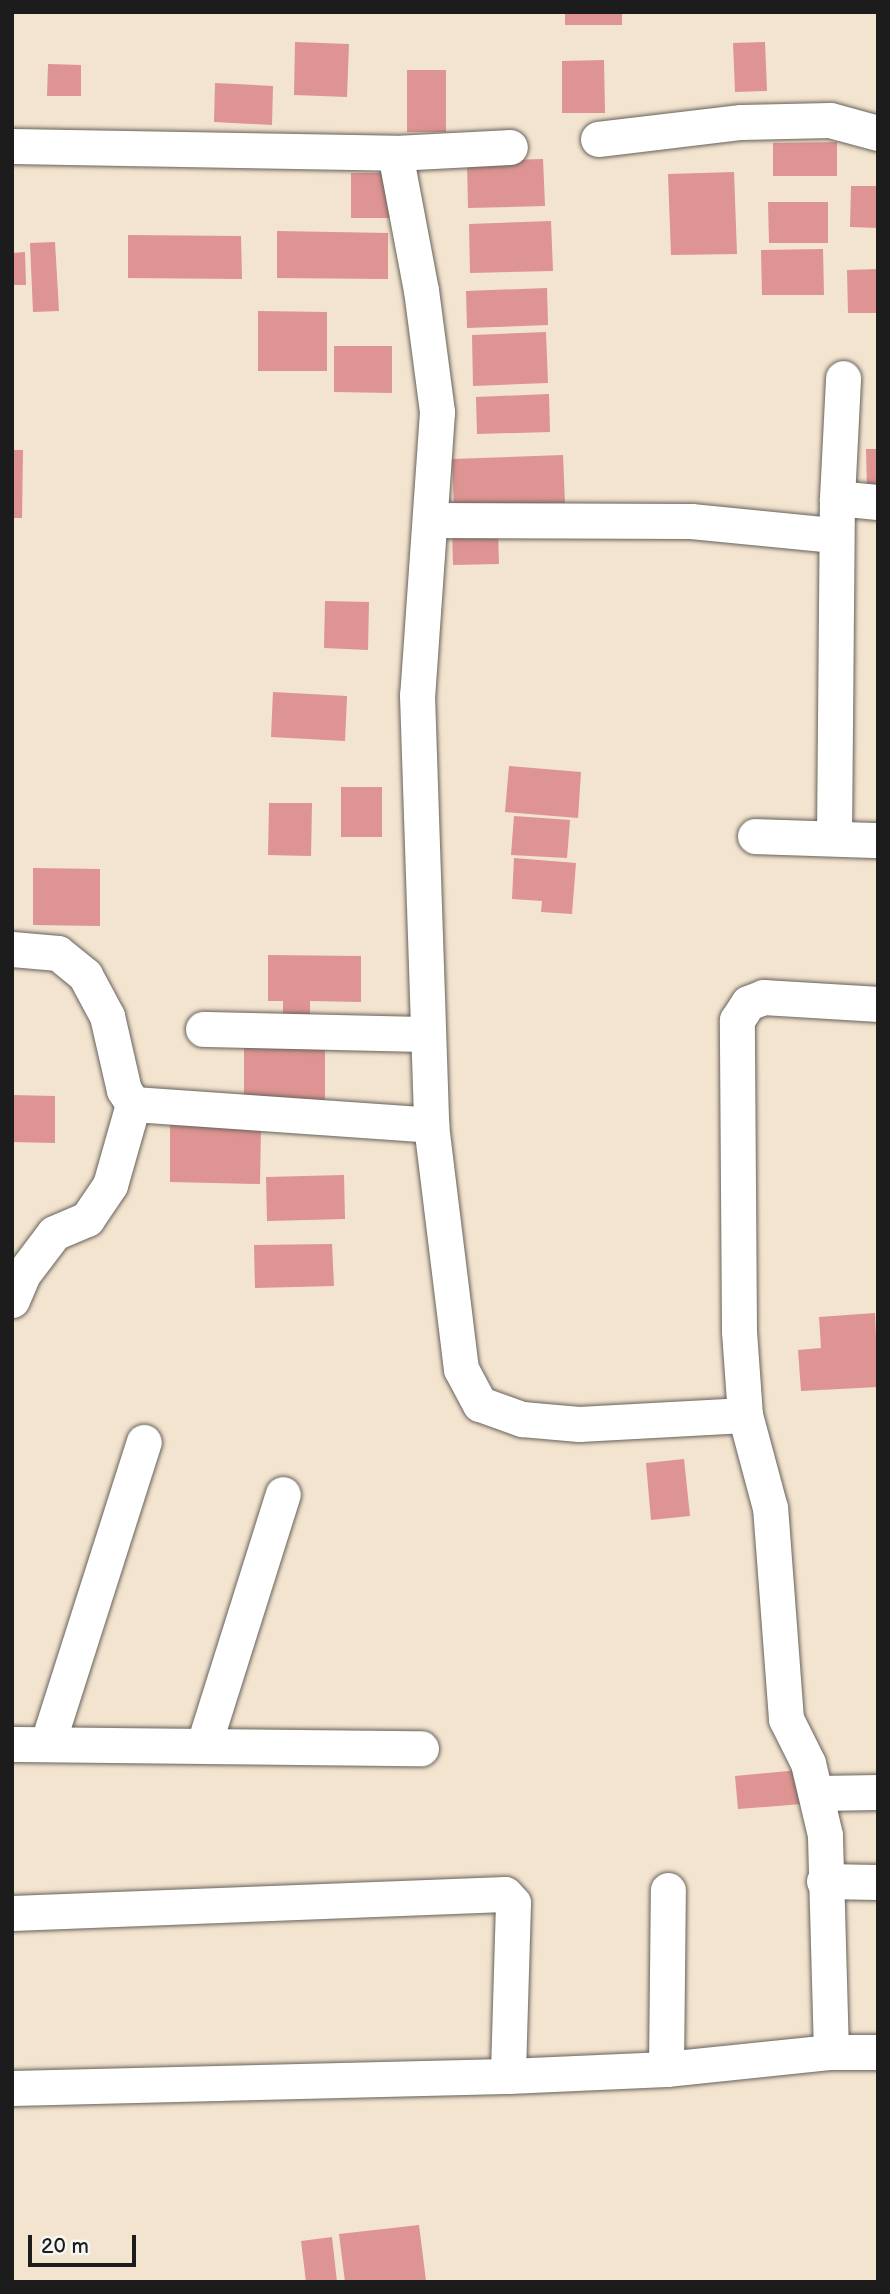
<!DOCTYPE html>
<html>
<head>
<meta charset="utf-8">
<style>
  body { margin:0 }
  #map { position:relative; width:890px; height:2294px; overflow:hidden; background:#f3e4cf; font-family:"Balsamiq Sans",sans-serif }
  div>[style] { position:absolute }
  .building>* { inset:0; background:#dd9492 }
  .roads { filter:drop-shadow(0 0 2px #67625b) drop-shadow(0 0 2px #67625b) }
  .street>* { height:35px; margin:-17.5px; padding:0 17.5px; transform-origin:17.5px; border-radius:17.5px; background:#fff }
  span { translate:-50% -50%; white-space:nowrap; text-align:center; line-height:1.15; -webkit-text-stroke:7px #f6f6f2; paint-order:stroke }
  .frame { position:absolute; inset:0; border:14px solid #1c1c1c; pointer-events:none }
  .scale { position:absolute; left:28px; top:2235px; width:108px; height:32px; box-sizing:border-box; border:4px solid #1c1c1c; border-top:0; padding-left:9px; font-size:21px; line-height:24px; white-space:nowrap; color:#1c1c1c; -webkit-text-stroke:5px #f6f6f2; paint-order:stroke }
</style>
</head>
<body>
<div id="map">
  <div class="building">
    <i style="clip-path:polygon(565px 12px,622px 12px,622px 25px,565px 25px)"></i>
    <i style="clip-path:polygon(295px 42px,349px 44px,347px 97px,294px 95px)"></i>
    <i style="clip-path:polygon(765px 42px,767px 91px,735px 92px,733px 43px)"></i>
    <i style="clip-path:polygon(604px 60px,605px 113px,562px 113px,562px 61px)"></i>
    <i style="clip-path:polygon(48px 64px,81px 65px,81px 96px,47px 96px)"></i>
    <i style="clip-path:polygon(407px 70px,446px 70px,446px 132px,407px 132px)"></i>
    <i style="clip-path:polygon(215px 83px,273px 86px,272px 125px,214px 122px)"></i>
    <i style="clip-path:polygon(837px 142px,837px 176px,773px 176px,773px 143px)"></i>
    <i style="clip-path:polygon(543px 159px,545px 206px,468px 208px,467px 161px)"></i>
    <i style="clip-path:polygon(734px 172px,737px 254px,671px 255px,668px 174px)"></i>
    <i style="clip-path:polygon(351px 173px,390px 173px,390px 218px,351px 218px)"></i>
    <i style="clip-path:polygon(851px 186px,878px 186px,878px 228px,850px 227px)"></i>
    <i style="clip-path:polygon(768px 202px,828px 202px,828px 243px,769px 243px)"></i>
    <i style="clip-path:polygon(551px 221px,553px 271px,470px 273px,469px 224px)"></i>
    <i style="clip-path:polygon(277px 231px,388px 233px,388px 279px,277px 278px)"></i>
    <i style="clip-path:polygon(128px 235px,241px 236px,242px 279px,128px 278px)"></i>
    <i style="clip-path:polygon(55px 242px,59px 311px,33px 312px,30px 243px)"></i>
    <i style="clip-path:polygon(823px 249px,824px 295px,762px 295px,761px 250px)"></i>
    <i style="clip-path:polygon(25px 252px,26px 285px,12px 285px,12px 253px)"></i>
    <i style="clip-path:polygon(878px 269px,878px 313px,848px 313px,847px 270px)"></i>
    <i style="clip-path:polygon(547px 288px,548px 325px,467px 328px,466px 291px)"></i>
    <i style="clip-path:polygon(258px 311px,327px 312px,327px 371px,258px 371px)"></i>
    <i style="clip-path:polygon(546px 332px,548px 383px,473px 386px,472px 335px)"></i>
    <i style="clip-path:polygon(334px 346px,392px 346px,392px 393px,334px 392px)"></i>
    <i style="clip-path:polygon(549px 394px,550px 432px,477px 434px,476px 397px)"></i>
    <i style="clip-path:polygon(866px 449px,878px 449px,878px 491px,867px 491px)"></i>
    <i style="clip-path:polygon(12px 450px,23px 450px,22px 518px,12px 518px)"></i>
    <i style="clip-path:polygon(563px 455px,565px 503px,454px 506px,452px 459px)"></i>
    <i style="clip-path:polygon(498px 530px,499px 564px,453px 565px,452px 531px)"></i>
    <i style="clip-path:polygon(325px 601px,369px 602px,368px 650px,324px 648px)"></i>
    <i style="clip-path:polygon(273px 692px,347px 696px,345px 741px,271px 737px)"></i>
    <i style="clip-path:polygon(509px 766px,581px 772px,578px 818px,505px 812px)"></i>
    <i style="clip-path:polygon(341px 787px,382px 787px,382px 837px,341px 837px)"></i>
    <i style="clip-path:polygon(269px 803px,312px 803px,311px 856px,268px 855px)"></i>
    <i style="clip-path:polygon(514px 816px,570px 820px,567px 858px,511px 855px)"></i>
    <i style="clip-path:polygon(514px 858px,576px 863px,572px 914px,541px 912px,542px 901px,512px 899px)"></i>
    <i style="clip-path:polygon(33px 868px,100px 869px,100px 926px,33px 925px)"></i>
    <i style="clip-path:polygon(268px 955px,361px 956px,361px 1002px,310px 1001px,310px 1014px,283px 1014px,283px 1001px,268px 1001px)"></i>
    <i style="clip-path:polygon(244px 1044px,325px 1045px,325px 1106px,244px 1105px)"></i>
    <i style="clip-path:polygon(12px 1095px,55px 1096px,55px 1143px,12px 1142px)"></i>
    <i style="clip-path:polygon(170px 1125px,261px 1127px,260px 1184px,170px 1182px)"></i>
    <i style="clip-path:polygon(344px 1175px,345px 1219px,267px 1221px,266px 1177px)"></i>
    <i style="clip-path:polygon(332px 1244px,334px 1286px,255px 1288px,254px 1245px)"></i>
    <i style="clip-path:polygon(875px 1313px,878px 1387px,801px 1391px,798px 1350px,821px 1348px,819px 1317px)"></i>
    <i style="clip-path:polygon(684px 1459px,690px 1516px,651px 1520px,646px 1463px)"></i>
    <i style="clip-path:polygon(799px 1770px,802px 1804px,738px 1809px,735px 1776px)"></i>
    <i style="clip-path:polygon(419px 2225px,426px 2281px,345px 2282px,339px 2234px)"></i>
    <i style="clip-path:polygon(332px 2237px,337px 2282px,306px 2282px,301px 2241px)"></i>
  </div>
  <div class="roads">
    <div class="street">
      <i style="left:598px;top:139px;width:144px;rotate:-6.8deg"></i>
      <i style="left:741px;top:122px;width:89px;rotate:-1.3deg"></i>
      <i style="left:830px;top:120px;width:50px;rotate:15.2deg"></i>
      <i style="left:12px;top:146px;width:383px;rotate:1deg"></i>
      <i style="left:395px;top:153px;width:115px;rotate:-3deg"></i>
      <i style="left:395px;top:153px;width:139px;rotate:79.3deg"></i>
      <i style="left:421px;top:290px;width:123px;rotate:82.5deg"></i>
      <i style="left:437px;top:412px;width:284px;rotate:94deg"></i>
      <i style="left:417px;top:695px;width:430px;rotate:88.1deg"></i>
      <i style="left:431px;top:1125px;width:246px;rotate:83deg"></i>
      <i style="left:461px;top:1369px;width:40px;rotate:62deg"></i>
      <i style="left:480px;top:1404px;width:45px;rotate:19.7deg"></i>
      <i style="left:522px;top:1419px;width:57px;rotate:5deg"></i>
      <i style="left:579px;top:1424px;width:166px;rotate:-3.1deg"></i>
      <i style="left:837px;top:498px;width:120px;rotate:-87.1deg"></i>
      <i style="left:431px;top:520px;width:260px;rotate:0.2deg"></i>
      <i style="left:691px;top:521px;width:144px;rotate:5.6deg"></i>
      <i style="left:755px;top:836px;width:123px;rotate:1.9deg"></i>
      <i style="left:834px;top:838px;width:340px;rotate:-89.5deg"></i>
      <i style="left:837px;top:498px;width:41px;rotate:5.6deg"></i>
      <i style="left:12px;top:949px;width:46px;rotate:5deg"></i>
      <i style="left:58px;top:953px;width:35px;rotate:39deg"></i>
      <i style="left:85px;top:975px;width:47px;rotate:61.8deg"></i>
      <i style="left:107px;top:1016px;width:76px;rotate:77.1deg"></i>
      <i style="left:124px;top:1090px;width:17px;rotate:57deg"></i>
      <i style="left:133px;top:1104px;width:299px;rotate:4deg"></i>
      <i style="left:203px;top:1029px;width:224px;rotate:1.3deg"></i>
      <i style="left:12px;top:1300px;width:28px;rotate:-67deg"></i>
      <i style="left:23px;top:1274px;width:51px;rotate:-52.9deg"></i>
      <i style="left:54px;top:1233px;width:36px;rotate:-23deg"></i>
      <i style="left:87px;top:1219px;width:41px;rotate:-55.9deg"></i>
      <i style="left:110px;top:1185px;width:84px;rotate:-74.1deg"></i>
      <i style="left:48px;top:1742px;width:315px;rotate:-72.3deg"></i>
      <i style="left:12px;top:1744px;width:409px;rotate:0.6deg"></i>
      <i style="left:204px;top:1744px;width:262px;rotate:-72.5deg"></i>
      <i style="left:818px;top:1793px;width:60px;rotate:-1deg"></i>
      <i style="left:824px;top:1881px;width:54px;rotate:1.1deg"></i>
      <i style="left:12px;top:1913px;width:493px;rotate:-2.2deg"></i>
      <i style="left:505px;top:1894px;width:12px;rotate:48deg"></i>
      <i style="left:513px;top:1903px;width:173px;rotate:91.7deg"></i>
      <i style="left:831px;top:2052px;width:217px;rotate:-91.6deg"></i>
      <i style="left:825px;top:1835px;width:74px;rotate:-103.3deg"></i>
      <i style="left:808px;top:1763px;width:49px;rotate:-116.6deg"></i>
      <i style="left:786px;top:1719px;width:212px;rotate:-94.3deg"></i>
      <i style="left:770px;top:1508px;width:96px;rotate:-105deg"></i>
      <i style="left:745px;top:1415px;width:84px;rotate:-94.1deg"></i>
      <i style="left:739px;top:1331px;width:311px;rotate:-90.4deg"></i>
      <i style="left:737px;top:1020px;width:20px;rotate:-57deg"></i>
      <i style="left:748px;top:1003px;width:17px;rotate:-21deg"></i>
      <i style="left:764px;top:997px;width:114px;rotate:3.5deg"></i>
      <i style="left:666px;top:2069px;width:179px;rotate:-89.4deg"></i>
      <i style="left:12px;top:2088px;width:496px;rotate:-1.4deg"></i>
      <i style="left:508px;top:2076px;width:158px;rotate:-2.5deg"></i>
      <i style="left:666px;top:2069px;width:166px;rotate:-5.9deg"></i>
      <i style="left:831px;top:2052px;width:47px"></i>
    </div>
  </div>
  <div class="frame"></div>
  <div class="scale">20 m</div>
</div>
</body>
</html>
